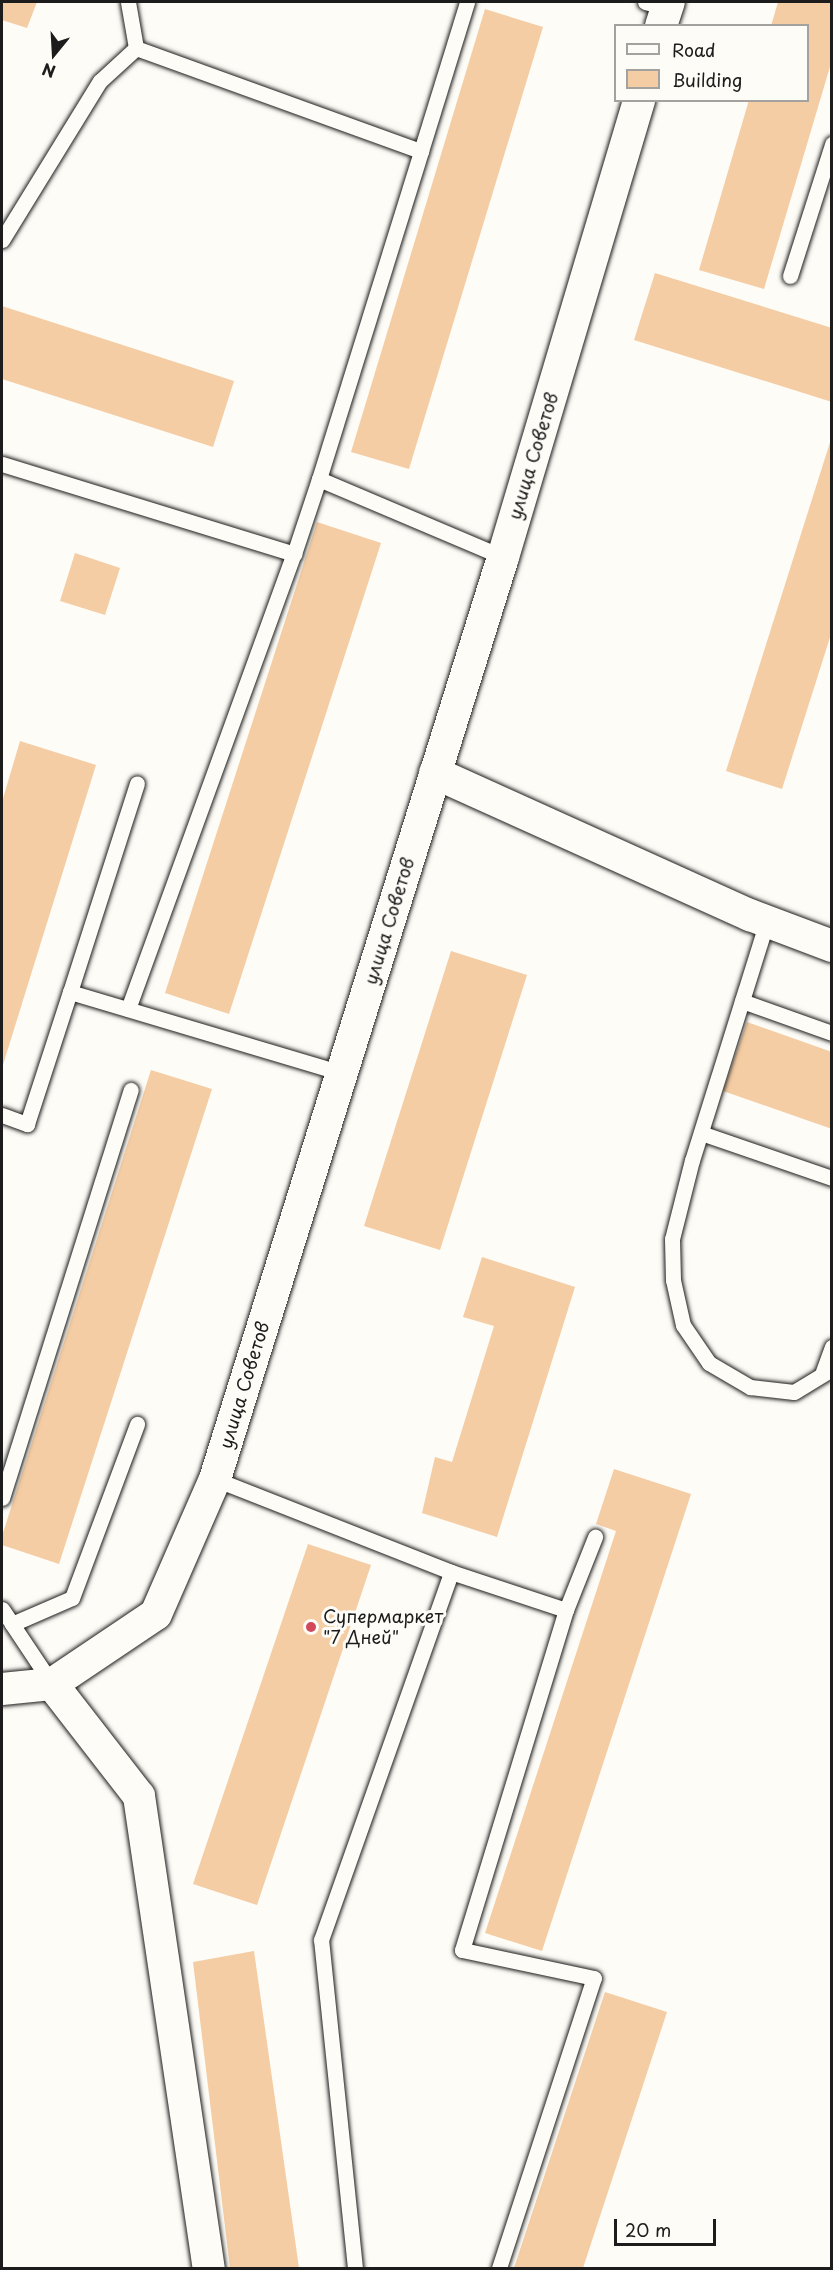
<!DOCTYPE html>
<html>
<head>
<meta charset="utf-8">
<style>
  body { margin:0 }
  #map { position:relative; width:833px; height:2270px; overflow:hidden; background:#fdfcf7; font-family:"Playpen Sans",sans-serif }
  div>[style] { position:absolute }
  .building>* { inset:0; background:#f5cda4 }
  .roads { filter:drop-shadow(0 0 2px #1c1c1c) drop-shadow(0 0 2px #1c1c1c) }
  .lane>* { height:15px; margin:-7.5px; padding:0 7.5px; transform-origin:7.5px; border-radius:7.5px; background:#fdfcf7 }
  .street>* { height:32px; margin:-16px; padding:0 16px; transform-origin:16px; border-radius:16px; background:#fdfcf7 }
  .dots>* { width:16px; height:16px; translate:-50% -50%; box-sizing:border-box; border:3px solid #fdfcf7; border-radius:50% }
  span { translate:-50% -50%; white-space:nowrap; text-align:center; line-height:1.15; -webkit-text-stroke:6px #fdfcf7; paint-order:stroke }
  .street-label { font-size:18px; color:#1c1c1c }
  .poi-label { font-size:18px; color:#1c1c1c }
  .left { translate:0 -50%; text-align:left }
  .frame { position:absolute; inset:0; border:3px solid #1c1c1c; pointer-events:none }
  .legend { position:absolute; left:614px; top:24px; width:195px; height:78px; box-sizing:border-box; background:#fdfcf7; border:2px solid #a3a29f; margin:0; padding:8px 10px; list-style:none; font-size:18px; color:#1c1c1c }
  .legend li { display:flex; align-items:center; gap:12px; height:30px }
  .legend b { width:30px; border:2px solid #a3a29f }
  .north { position:absolute; left:24px; top:24px; width:60px; height:60px; -webkit-text-stroke:4px #fdfcf7; paint-order:stroke; rotate:198deg; font-size:16px; font-weight:700; line-height:24px; text-align:center; color:#1c1c1c }
  .north::after { content:''; display:block; margin:auto; width:21px; height:27px; background:#1c1c1c; clip-path:polygon(50% 0,100% 100%,50% 72%,0 100%) }
  .scale { position:absolute; left:614px; top:2219px; width:102px; height:27px; box-sizing:border-box; border:3px solid #1c1c1c; border-top:0; padding-left:8px; font-size:18px; line-height:21px; white-space:nowrap; color:#1c1c1c; -webkit-text-stroke:4px #fdfcf7; paint-order:stroke }
</style>
</head>
<body>
<div id="map">
  <div class="building">
    <i style="clip-path:polygon(2px 2px,37px 2px,27px 28px,2px 20px)"></i>
    <i style="clip-path:polygon(778px 2px,832px 2px,832px 60px,764px 289px,699px 270px,749px 100px,808px 100px,808px 26px,771px 26px)"></i>
    <i style="clip-path:polygon(485px 9px,543px 27px,409px 469px,351px 452px)"></i>
    <i style="clip-path:polygon(655px 273px,832px 328px,832px 402px,634px 340px)"></i>
    <i style="clip-path:polygon(2px 306px,234px 381px,213px 447px,2px 379px)"></i>
    <i style="clip-path:polygon(832px 436px,832px 631px,782px 789px,726px 771px)"></i>
    <i style="clip-path:polygon(317px 522px,381px 543px,229px 1014px,165px 993px)"></i>
    <i style="clip-path:polygon(75px 553px,120px 568px,105px 615px,60px 601px)"></i>
    <i style="clip-path:polygon(20px 741px,96px 765px,2px 1068px,2px 802px)"></i>
    <i style="clip-path:polygon(451px 951px,527px 975px,440px 1250px,364px 1226px)"></i>
    <i style="clip-path:polygon(747px 1022px,832px 1052px,832px 1129px,723px 1091px)"></i>
    <i style="clip-path:polygon(151px 1070px,212px 1089px,59px 1564px,2px 1545px,2px 1536px)"></i>
    <i style="clip-path:polygon(482px 1257px,575px 1287px,497px 1537px,422px 1513px,435px 1457px,452px 1462px,494px 1326px,463px 1317px)"></i>
    <i style="clip-path:polygon(614px 1469px,691px 1494px,542px 1951px,485px 1933px,616px 1531px,596px 1524px)"></i>
    <i style="clip-path:polygon(308px 1544px,371px 1565px,257px 1905px,193px 1884px)"></i>
    <i style="clip-path:polygon(254px 1951px,299px 2268px,230px 2268px,193px 1962px)"></i>
    <i style="clip-path:polygon(605px 1992px,667px 2012px,583px 2268px,514px 2268px)"></i>
  </div>
  <div class="roads">
    <div class="lane">
      <i style="left:128px;top:2px;width:47px;rotate:80.1deg"></i>
      <i style="left:645px;top:2px;width:23px;rotate:15deg"></i>
      <i style="left:2px;top:240px;width:187px;rotate:-58.4deg"></i>
      <i style="left:100px;top:81px;width:49px;rotate:-42.5deg"></i>
      <i style="left:136px;top:48px;width:303px;rotate:19.9deg"></i>
      <i style="left:421px;top:151px;width:156px;rotate:-72.8deg"></i>
      <i style="left:790px;top:276px;width:139px;rotate:-72.3deg"></i>
      <i style="left:2px;top:464px;width:306px;rotate:17.1deg"></i>
      <i style="left:294px;top:554px;width:79px;rotate:-71.6deg"></i>
      <i style="left:319px;top:479px;width:200px;rotate:23deg"></i>
      <i style="left:319px;top:479px;width:343px;rotate:-72.7deg"></i>
      <i style="left:767px;top:921px;width:250px;rotate:107.4deg"></i>
      <i style="left:692px;top:1160px;width:81px;rotate:104.2deg"></i>
      <i style="left:672px;top:1239px;width:41px;rotate:88.6deg"></i>
      <i style="left:673px;top:1280px;width:46px;rotate:77.5deg"></i>
      <i style="left:683px;top:1325px;width:46px;rotate:55.6deg"></i>
      <i style="left:709px;top:1363px;width:48px;rotate:30.3deg"></i>
      <i style="left:750px;top:1387px;width:44px;rotate:6.5deg"></i>
      <i style="left:794px;top:1392px;width:44px;rotate:-31.2deg"></i>
      <i style="left:70px;top:992px;width:219px;rotate:-72.2deg"></i>
      <i style="left:742px;top:1001px;width:96px;rotate:19.6deg"></i>
      <i style="left:128px;top:1009px;width:484px;rotate:-70deg"></i>
      <i style="left:2px;top:1115px;width:27px;rotate:20deg"></i>
      <i style="left:27px;top:1124px;width:139px;rotate:-72deg"></i>
      <i style="left:70px;top:992px;width:284px;rotate:16.6deg"></i>
      <i style="left:701px;top:1133px;width:139px;rotate:19deg"></i>
      <i style="left:822px;top:1374px;width:29px;rotate:-70deg"></i>
      <i style="left:215px;top:1479px;width:254px;rotate:21.5deg"></i>
      <i style="left:2px;top:1498px;width:428px;rotate:-72.5deg"></i>
      <i style="left:2px;top:1609px;width:18px;rotate:56deg"></i>
      <i style="left:52px;top:1684px;width:72px;rotate:-123.7deg"></i>
      <i style="left:12px;top:1624px;width:65px;rotate:-23.4deg"></i>
      <i style="left:72px;top:1598px;width:186px;rotate:-69.5deg"></i>
      <i style="left:355px;top:2268px;width:330px;rotate:-95.9deg"></i>
      <i style="left:321px;top:1940px;width:390px;rotate:-70.5deg"></i>
      <i style="left:451px;top:1572px;width:121px;rotate:18.3deg"></i>
      <i style="left:499px;top:2268px;width:305px;rotate:-71.9deg"></i>
      <i style="left:594px;top:1978px;width:135px;rotate:-168deg"></i>
      <i style="left:462px;top:1950px;width:356px;rotate:-73deg"></i>
      <i style="left:566px;top:1610px;width:79px;rotate:-68.3deg"></i>
    </div>
    <div class="street">
      <i style="left:661px;top:26px;width:25px;rotate:-72deg"></i>
      <i style="left:435px;top:773px;width:346px;rotate:24.3deg"></i>
      <i style="left:750px;top:915px;width:88px;rotate:20.7deg"></i>
      <i style="left:52px;top:1684px;width:142px;rotate:52.2deg"></i>
      <i style="left:139px;top:1796px;width:477px;rotate:81.6deg"></i>
      <i style="left:2px;top:1689px;width:50px;rotate:-5.7deg"></i>
      <i style="left:52px;top:1684px;width:125px;rotate:-33.9deg"></i>
      <i style="left:156px;top:1614px;width:147px;rotate:-66.4deg"></i>
      <i style="left:215px;top:1479px;width:966px;rotate:-72.65deg"></i>
      <i style="left:503px;top:557px;width:477px;rotate:-73.4deg"></i>
    </div>
  </div>
  <div class="dots">
    <i style="left:311px;top:1627px;background:#d1495b"></i>
  </div>
  <div class="street-label">
    <span style="left:533px;top:456px;rotate:-73deg">улица Советов</span>
    <span style="left:389px;top:921px;rotate:-73deg">улица Советов</span>
    <span style="left:244px;top:1385px;rotate:-73deg">улица Советов</span>
  </div>
  <div class="poi-label">
    <span class="left" style="left:323px;top:1627px">Супермаркет<br>"7 Дней"</span>
  </div>
  <div class="frame"></div>
  <ul class="legend">
  <li><b style="height:8px;background:#fdfcf7"></b>Road</li>
  <li><b style="height:16px;background:#f5cda4"></b>Building</li>
  </ul>
  <div class="north">N</div>
  <div class="scale">20 m</div>
</div>
</body>
</html>
